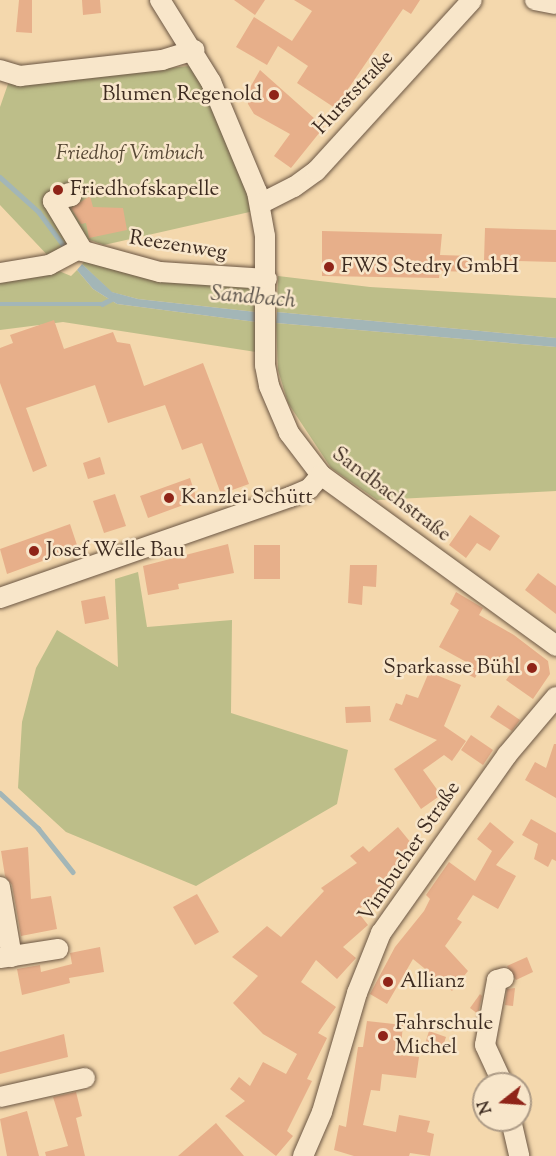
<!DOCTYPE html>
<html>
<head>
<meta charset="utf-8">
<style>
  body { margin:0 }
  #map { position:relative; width:556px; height:1156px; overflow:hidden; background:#f4d8ad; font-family:"Sorts Mill Goudy",serif }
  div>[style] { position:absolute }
  .green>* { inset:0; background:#bdbe89 }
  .water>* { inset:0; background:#a3b6b7 }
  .stream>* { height:4.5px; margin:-2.25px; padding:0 2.25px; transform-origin:2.25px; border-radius:2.25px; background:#a3b6b7 }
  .building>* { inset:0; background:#e7af8a }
  .roads { filter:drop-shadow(0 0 2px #6b5643) drop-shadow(0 0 2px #6b5643) }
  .minor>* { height:20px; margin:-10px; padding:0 10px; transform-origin:10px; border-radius:10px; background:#f8e6ca }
  .dots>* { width:16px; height:16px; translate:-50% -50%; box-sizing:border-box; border:3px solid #f8e6ca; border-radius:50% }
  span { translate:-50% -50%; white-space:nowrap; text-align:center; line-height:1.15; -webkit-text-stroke:5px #f8e6ca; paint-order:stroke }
  .street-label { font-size:21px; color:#3d2b20 }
  .poi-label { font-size:21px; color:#3d2b20 }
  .right { translate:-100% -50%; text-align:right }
  .left { translate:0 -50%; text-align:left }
  .park-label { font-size:21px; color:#574835; font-style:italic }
  .water-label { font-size:22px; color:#564e46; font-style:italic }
  .north { position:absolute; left:472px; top:1072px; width:60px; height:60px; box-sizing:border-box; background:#f8e6ca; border:2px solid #ad9b86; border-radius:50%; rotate:253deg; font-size:16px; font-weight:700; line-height:24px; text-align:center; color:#3d2b20 }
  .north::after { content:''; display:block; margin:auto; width:21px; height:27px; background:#8f2418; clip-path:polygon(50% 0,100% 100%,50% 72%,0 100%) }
</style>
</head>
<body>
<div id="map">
  <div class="green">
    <i style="clip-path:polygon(189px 66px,199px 72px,254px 211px,104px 245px,84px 238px,52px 260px,0 205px,0 107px,8px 84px)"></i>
    <i style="clip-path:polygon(85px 260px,259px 287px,256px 312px,138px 299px,111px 292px,82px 264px)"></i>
    <i style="clip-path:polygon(77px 270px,93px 289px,117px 304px,256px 322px,256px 352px,63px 322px,0 330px,0 282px,59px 271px,71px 276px)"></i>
    <i style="clip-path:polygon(278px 276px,370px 287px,556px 298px,556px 338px,277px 312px)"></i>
    <i style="clip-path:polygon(276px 323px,556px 347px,556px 491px,377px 500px,331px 468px,288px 403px,278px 370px)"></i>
    <i style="clip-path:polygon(138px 572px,147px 627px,232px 620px,231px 713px,348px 750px,337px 804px,196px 886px,66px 832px,18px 788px,22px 722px,36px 668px,57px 630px,118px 667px,115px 579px)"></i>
  </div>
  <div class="water">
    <i style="clip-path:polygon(82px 264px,112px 292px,138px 299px,256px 312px,256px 322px,117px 304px,93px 289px,77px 270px)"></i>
    <i style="clip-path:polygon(277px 312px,556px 338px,556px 347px,276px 323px)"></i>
  </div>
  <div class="stream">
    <i style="left:0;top:177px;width:52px;rotate:41.9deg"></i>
    <i style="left:39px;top:212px;width:47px;rotate:53.6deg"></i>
    <i style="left:0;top:304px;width:102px"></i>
    <i style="left:102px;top:304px;width:13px;rotate:-27deg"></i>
    <i style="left:0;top:793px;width:52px;rotate:42.6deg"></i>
    <i style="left:38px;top:828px;width:56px;rotate:51.5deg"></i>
  </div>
  <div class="building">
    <i style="clip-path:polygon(19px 0,32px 0,32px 33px,16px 32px)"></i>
    <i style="clip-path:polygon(82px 0,100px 0,101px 13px,83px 15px)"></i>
    <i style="clip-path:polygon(234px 0,265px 0,255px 15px)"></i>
    <i style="clip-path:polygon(294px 0,420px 0,411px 14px,403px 9px,335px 108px,297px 83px,308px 66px,278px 46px,267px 65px,236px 47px,254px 17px,292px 41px,312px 11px)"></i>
    <i style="clip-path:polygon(260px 70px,324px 127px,291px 168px,274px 156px,290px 134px,254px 114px,248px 104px,247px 93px)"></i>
    <i style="clip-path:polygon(90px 196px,93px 207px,123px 208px,127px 230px,89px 238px,86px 223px,81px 224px,71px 208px)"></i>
    <i style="clip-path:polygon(485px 228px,556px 230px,556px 262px,484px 260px)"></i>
    <i style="clip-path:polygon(322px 231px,442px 234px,440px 255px,472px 256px,471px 272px,440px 271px,439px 278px,322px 276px)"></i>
    <i style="clip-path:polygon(54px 320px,64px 349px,113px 332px,117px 342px,130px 344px,144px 386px,203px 363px,249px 484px,221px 494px,202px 443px,182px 450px,165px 405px,108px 423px,95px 385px,26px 408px,47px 466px,33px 472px,0 383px,0 348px,13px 343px,10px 335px)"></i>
    <i style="clip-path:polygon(100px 457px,105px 474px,88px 479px,83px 463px)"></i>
    <i style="clip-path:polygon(190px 478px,197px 500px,148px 518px,140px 496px)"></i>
    <i style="clip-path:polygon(115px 494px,126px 526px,104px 533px,93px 501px)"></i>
    <i style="clip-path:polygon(470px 515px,500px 536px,490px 551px,477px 543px,466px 558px,449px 545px)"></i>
    <i style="clip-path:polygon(70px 524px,78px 548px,7px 574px,0 549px)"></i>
    <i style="clip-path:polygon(228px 544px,234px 573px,178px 584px,179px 589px,148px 595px,143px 566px)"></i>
    <i style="clip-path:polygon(254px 545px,280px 545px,280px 579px,254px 579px)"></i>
    <i style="clip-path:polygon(350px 565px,377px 565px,376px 587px,363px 586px,362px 605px,348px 603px)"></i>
    <i style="clip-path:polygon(538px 573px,556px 586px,556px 614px,525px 590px)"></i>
    <i style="clip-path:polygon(456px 592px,483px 608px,479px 615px,514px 635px,548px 661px,550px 674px,533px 699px,506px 680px,512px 672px,486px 658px,475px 678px,465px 673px,470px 664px,439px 647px,459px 610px,450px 604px)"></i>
    <i style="clip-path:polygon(105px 596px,109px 619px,85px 624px,81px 601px)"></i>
    <i style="clip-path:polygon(429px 672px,461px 685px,444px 726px,466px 741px,452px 761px,444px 755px,423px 770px,441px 795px,421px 809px,394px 769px,437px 740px,389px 720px,396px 703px,402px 705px,406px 694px,418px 698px)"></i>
    <i style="clip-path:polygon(498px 705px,520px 720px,512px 731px,490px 717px)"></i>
    <i style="clip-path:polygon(370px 706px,371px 722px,346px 723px,345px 707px)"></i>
    <i style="clip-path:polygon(471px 735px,493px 750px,483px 765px,461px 750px)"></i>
    <i style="clip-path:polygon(554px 744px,556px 744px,556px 798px,525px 780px,535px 762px,546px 768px)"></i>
    <i style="clip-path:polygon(531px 819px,556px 833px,556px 861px,552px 859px,548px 867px,534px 859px,538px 844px,522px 835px)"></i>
    <i style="clip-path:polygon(490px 822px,514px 842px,496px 865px,516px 876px,498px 909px,473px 895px,457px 919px,462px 922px,445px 946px,468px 971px,452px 991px,413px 959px,387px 1004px,370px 994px,395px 947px,424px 911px,430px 899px,426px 895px,449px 862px,475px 881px,492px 851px,477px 839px)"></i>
    <i style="clip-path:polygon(398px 827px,416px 849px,390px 872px,395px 878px,357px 911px,368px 925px,343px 947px,356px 958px,337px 979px,316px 960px,301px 982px,336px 1007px,318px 1033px,327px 1038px,307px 1079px,312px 1081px,287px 1131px,293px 1136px,276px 1156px,225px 1116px,245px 1101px,230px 1089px,239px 1077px,250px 1086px,263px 1062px,286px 1074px,297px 1054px,263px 1034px,233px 1003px,258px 976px,232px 957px,267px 926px,281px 937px,324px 891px,321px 888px,357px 863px,350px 856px,363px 846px,369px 852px)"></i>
    <i style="clip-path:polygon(28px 847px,31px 899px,51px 896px,57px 929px,21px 936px,12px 885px,5px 876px,1px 851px)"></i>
    <i style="clip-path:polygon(197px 894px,219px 932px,195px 945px,173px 907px)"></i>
    <i style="clip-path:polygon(100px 947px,104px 972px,69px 978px,70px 983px,22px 995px,17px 969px,40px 965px,41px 972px,72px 964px,70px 953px)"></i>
    <i style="clip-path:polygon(527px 957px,533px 972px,516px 980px,507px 966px)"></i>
    <i style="clip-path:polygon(515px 988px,513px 1006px,505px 1005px,507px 989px)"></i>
    <i style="clip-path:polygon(480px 994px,482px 996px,478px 1014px,470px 1008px)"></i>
    <i style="clip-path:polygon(367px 1021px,403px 1025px,400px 1055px,419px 1057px,416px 1078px,382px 1074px,380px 1091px,371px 1090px,363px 1125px,396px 1132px,399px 1115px,430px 1121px,427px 1132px,434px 1134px,430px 1156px,410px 1153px,409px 1156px,354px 1156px,334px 1150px,339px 1125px,346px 1127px,358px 1047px,363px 1047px)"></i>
    <i style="clip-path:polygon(429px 1031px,446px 1037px,442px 1049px,425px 1044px)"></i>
    <i style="clip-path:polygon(64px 1034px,68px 1057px,0 1074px,0 1052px)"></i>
    <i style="clip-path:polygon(76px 1092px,82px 1116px,76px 1118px,85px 1156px,46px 1156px,45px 1152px,68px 1146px,53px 1097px)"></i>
    <i style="clip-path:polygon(27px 1111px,39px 1156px,7px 1156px,0 1119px)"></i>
    <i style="clip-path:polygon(216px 1123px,244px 1156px,178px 1156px)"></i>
  </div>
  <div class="roads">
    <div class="minor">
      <i style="left:160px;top:0;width:97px;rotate:58.1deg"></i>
      <i style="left:211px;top:82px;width:119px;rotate:67.3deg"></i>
      <i style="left:257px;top:192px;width:45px;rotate:79.7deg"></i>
      <i style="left:265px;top:236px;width:129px;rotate:90deg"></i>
      <i style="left:265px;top:365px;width:21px;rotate:79deg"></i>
      <i style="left:269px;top:386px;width:51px;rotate:66.9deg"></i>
      <i style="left:289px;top:433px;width:53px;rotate:52.7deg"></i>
      <i style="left:321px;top:475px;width:291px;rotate:36deg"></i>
      <i style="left:535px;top:0;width:21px;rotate:11deg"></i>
      <i style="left:0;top:70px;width:21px;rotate:17deg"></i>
      <i style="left:20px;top:76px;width:143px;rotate:-6.4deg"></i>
      <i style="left:162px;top:60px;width:34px;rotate:-17deg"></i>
      <i style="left:69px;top:193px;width:4px;rotate:56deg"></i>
      <i style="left:71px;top:196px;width:19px;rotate:164deg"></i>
      <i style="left:53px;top:201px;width:58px;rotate:59deg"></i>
      <i style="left:83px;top:251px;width:80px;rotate:15.3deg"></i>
      <i style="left:160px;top:272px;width:107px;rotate:3.7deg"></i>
      <i style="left:260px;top:204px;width:38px;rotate:-27deg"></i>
      <i style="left:294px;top:187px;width:27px;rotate:-36deg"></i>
      <i style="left:316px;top:171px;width:231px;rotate:-47.6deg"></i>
      <i style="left:0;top:273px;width:50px;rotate:-9.3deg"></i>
      <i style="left:49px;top:265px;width:32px;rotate:-28deg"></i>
      <i style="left:77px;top:250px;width:6px;rotate:9deg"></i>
      <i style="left:0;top:598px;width:307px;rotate:-19.2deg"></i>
      <i style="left:290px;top:497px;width:21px;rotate:-23deg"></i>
      <i style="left:309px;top:489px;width:18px;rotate:-49deg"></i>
      <i style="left:0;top:887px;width:71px;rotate:80.3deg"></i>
      <i style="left:0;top:958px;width:59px;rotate:-8.8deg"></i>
      <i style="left:503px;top:1084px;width:43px;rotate:-114.8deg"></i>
      <i style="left:485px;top:1045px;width:66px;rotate:-79.5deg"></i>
      <i style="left:497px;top:980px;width:7px;rotate:-16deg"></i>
      <i style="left:0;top:1097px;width:87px;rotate:-12.6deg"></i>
      <i style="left:511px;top:1120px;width:37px;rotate:77deg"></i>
      <i style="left:303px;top:1156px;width:48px;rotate:-66.6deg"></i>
      <i style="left:322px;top:1112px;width:124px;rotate:-73.6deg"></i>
      <i style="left:357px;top:993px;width:65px;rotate:-68.2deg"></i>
      <i style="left:381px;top:933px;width:218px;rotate:-54.7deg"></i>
      <i style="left:507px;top:755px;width:76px;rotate:-49.8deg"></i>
    </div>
  </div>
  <div class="dots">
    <i style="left:274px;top:95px;background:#8f2418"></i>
    <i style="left:58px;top:190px;background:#8f2418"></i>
    <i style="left:329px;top:267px;background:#8f2418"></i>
    <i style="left:169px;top:498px;background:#8f2418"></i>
    <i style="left:34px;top:551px;background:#8f2418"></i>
    <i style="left:532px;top:668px;background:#8f2418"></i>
    <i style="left:388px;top:982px;background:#8f2418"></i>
    <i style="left:383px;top:1036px;background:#8f2418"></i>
  </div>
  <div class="street-label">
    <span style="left:354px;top:93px;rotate:-47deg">Hurststraße</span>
    <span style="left:178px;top:246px;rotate:9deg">Reezenweg</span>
    <span style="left:391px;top:495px;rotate:37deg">Sandbachstraße</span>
    <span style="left:410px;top:852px;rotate:-56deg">Vimbucher Straße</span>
  </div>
  <div class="poi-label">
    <span class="right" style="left:262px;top:95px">Blumen Regenold</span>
    <span class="left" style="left:70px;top:190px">Friedhofskapelle</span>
    <span class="left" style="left:341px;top:267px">FWS Stedry GmbH</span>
    <span class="left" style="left:181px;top:498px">Kanzlei Schütt</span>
    <span class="left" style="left:46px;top:551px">Josef Welle Bau</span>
    <span class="right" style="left:520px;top:668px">Sparkasse Bühl</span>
    <span class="left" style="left:400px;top:982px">Allianz</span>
    <span class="left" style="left:395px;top:1036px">Fahrschule<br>Michel</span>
  </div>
  <div class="park-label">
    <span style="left:130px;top:154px">Friedhof Vimbuch</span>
  </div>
  <div class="water-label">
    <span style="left:253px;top:299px;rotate:5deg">Sandbach</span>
  </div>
  <div class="north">N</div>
</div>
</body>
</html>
